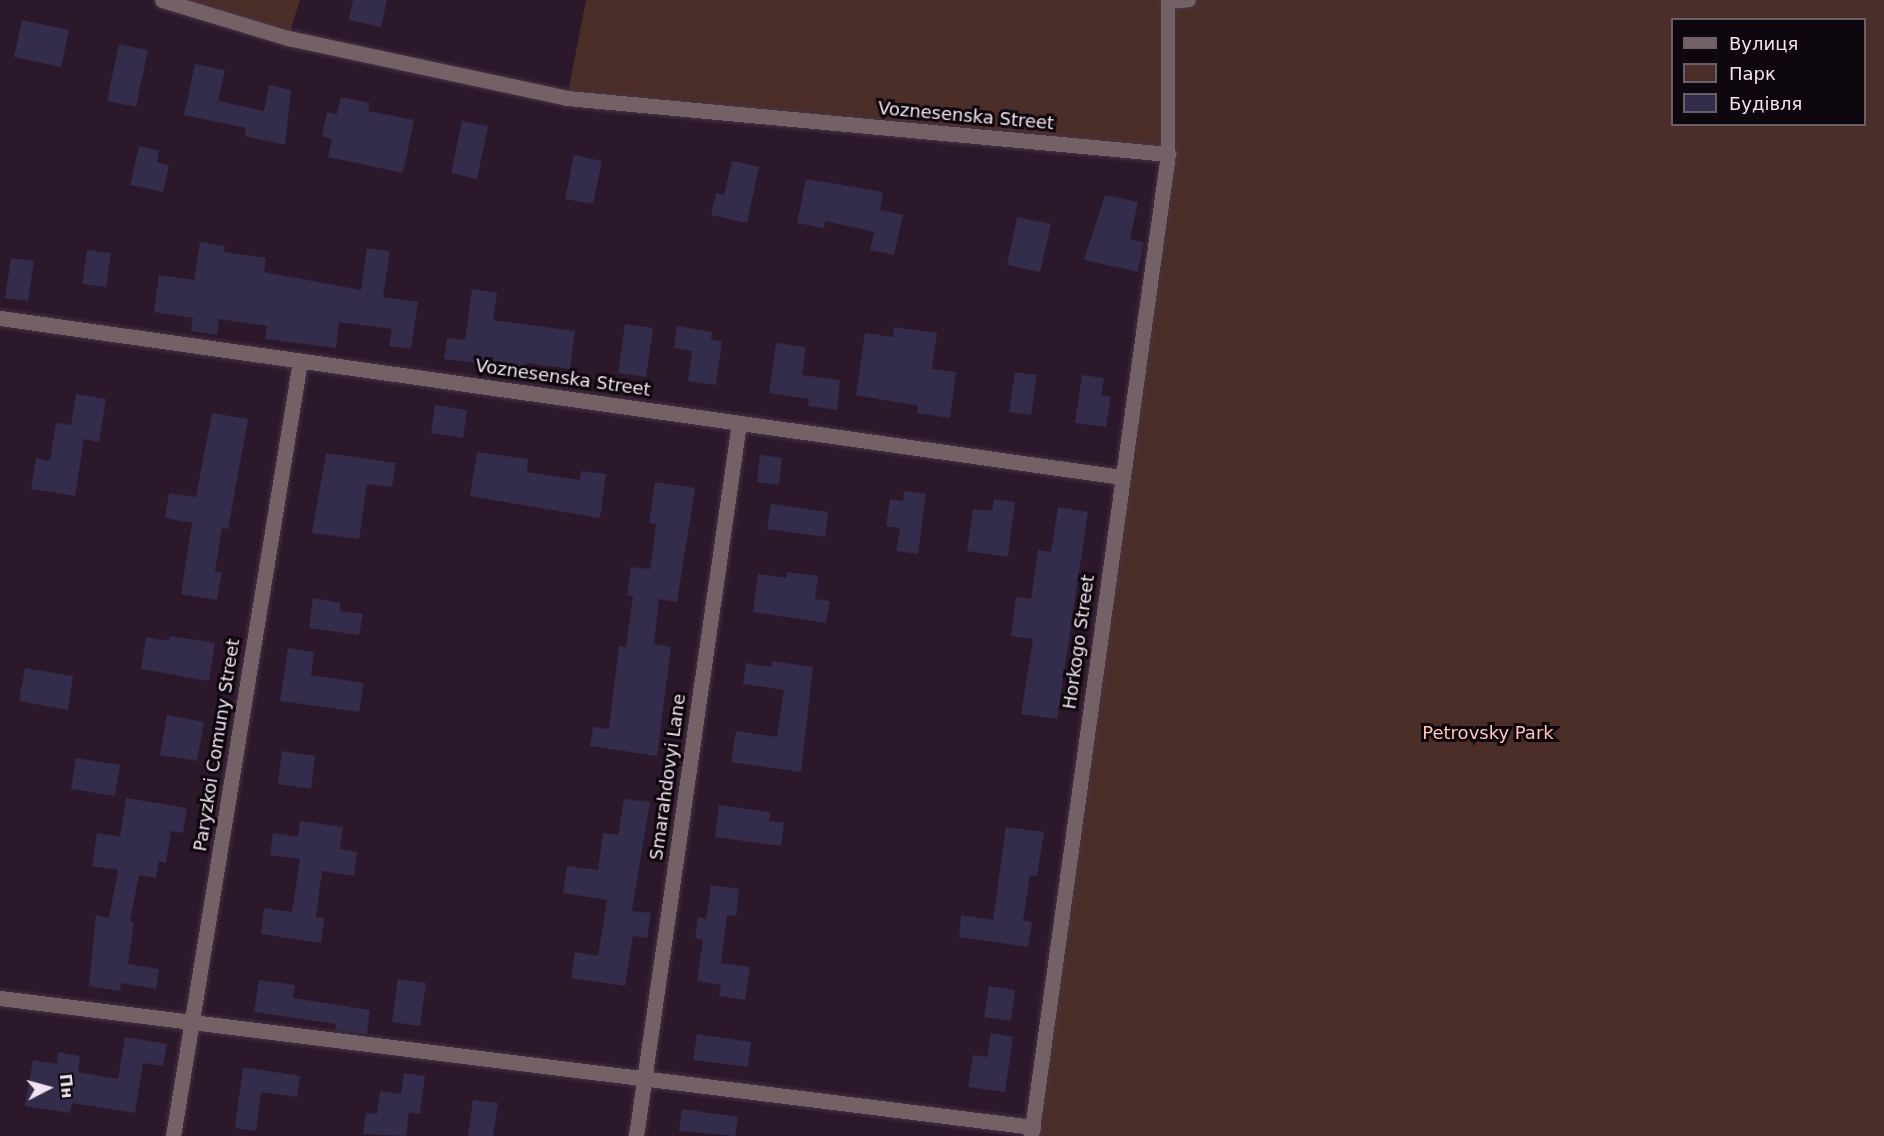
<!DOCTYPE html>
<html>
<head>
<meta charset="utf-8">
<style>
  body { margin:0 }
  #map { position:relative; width:1884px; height:1136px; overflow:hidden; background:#2b182b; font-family:"DejaVu Sans",sans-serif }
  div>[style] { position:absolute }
  .green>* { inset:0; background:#4b2e27 }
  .building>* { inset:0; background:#342c4b }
  .roads { filter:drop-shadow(0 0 2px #473446) drop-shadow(0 0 2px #473446) }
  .service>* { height:14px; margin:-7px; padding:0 7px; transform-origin:7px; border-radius:7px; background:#746166 }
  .minor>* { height:15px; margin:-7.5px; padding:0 7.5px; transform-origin:7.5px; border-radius:7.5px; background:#746166 }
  span { translate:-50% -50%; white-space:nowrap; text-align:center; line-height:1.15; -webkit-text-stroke:6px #0f070e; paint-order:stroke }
  .street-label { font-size:18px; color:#f0e3ef }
  .park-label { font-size:18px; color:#ffc5b8 }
  .legend { position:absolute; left:1671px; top:18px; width:195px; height:108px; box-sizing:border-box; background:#0f070e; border:2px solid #695f68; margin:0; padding:8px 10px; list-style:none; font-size:18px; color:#f0e3ef }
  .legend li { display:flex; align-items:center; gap:12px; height:30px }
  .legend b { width:30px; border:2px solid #695f68 }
  .north { position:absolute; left:18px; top:1058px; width:60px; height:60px; -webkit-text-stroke:4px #0f070e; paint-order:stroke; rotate:84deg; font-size:16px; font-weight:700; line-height:24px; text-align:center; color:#f0e3ef }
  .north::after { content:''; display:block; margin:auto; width:21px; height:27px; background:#f0e3ef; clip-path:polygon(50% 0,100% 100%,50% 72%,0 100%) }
</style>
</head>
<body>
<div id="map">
  <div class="green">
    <i style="clip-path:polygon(162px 0,300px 0,288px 38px)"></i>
    <i style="clip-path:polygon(evenodd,586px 0,1884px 0,1884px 1136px,1031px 1136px,1168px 155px,567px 98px,586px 0,1672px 20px,1864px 20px,1864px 124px,1672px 124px,1672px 20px)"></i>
  </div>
  <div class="building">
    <i style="clip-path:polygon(353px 0,387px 0,381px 27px,349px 20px)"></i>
    <i style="clip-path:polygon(22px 20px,69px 30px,61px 67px,14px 57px)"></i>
    <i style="clip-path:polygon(119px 44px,148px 50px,136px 107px,107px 101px)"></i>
    <i style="clip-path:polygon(195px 64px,225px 70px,218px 101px,264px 111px,269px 85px,291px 90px,285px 145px,245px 136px,246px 128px,184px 115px)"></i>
    <i style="clip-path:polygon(341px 97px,370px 103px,368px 111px,414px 120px,403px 173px,328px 157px,332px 139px,322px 136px,327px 112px,337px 114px)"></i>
    <i style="clip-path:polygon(462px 121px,488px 126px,477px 179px,451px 173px)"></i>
    <i style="clip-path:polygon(139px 146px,159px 150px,157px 162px,169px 165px,163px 192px,130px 185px)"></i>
    <i style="clip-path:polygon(574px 155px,602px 161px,593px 204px,565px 199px)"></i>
    <i style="clip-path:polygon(732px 161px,759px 167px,747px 223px,711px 215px,716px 193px,724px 195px)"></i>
    <i style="clip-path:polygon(806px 179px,883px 192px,880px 210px,903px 215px,894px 255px,870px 250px,874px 232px,825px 221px,824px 228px,797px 223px)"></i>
    <i style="clip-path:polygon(1105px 195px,1138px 202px,1130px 239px,1144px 242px,1138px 272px,1084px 260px)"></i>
    <i style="clip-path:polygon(1017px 217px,1051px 224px,1040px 272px,1007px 265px)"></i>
    <i style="clip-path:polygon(200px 242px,225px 246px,224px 252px,266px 258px,264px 272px,361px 290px,367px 248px,390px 251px,383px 297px,418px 302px,411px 349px,389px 346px,392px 329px,339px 322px,336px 348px,265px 339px,267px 326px,219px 319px,217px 335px,191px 331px,193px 318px,154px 312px,159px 275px,194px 280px)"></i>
    <i style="clip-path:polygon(87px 250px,111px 253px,106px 287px,82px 284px)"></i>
    <i style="clip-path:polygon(11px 258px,34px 261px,28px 301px,5px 298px)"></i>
    <i style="clip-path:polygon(472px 289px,497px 293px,493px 320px,575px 331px,570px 369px,526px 363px,525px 369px,444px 359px,447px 338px,465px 340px)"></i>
    <i style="clip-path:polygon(625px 324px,653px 328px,646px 377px,618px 373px)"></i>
    <i style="clip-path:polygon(677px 326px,712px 332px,711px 340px,722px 341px,716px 385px,688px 381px,692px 351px,674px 348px)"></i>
    <i style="clip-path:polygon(894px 327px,937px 333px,932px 369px,956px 372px,950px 418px,917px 413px,918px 406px,856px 395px,865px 333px,893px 337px)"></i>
    <i style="clip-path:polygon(776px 343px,806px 347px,802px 375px,840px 380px,837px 410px,808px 406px,809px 399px,769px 393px)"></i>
    <i style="clip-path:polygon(1015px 372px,1037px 375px,1031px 415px,1009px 412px)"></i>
    <i style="clip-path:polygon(1082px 375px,1104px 378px,1101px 395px,1111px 397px,1106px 427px,1075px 423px)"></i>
    <i style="clip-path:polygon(76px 394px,106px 399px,99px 442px,84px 439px,75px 496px,31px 489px,36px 458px,50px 461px,56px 423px,71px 425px)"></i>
    <i style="clip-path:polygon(435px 405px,467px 410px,463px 438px,431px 433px)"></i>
    <i style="clip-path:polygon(212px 413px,248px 419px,228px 529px,222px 528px,215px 571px,222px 572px,217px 600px,181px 594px,192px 523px,165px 518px,169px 493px,196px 497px)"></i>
    <i style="clip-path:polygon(477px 452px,528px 459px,527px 472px,580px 480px,581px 471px,606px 474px,600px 518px,470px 496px)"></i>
    <i style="clip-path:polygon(326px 453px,396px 463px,392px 487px,367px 484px,359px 539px,312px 533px)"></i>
    <i style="clip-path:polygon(760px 455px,782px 458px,779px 485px,757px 482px)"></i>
    <i style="clip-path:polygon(655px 482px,695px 488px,677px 602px,659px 599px,654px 644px,671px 647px,657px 756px,590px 746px,593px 727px,609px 729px,619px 646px,626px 647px,633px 596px,627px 595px,631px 567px,650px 569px,656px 524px,649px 523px)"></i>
    <i style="clip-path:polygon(904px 491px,926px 494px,918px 554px,896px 551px,900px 528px,886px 526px,890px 499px,903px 501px)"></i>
    <i style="clip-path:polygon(994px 499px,1015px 502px,1008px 557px,967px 551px,973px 509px,992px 511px)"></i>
    <i style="clip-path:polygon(771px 504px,828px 512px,825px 537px,767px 529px)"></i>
    <i style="clip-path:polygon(1058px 507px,1088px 512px,1057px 719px,1021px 714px,1033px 639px,1011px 636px,1016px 597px,1031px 599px,1038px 550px,1051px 552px)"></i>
    <i style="clip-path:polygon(787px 572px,818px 576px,815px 599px,830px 601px,826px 623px,753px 612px,758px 574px,786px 578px)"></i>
    <i style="clip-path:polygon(313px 598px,340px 603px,340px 611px,363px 614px,359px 635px,309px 628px)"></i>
    <i style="clip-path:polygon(170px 636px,215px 643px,209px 681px,141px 669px,146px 637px,169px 641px)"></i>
    <i style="clip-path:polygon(288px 648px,314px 652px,311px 675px,364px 683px,359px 712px,280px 701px)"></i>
    <i style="clip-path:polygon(772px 661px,813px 667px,801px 772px,731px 762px,736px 731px,777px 737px,784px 690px,743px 684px,746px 663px,771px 667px)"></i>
    <i style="clip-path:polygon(25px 668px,73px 676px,68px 710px,19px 701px)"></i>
    <i style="clip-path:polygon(167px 715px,204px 722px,197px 761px,160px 755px)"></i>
    <i style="clip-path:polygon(282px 751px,315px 756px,311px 789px,278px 784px)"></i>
    <i style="clip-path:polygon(76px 758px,120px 765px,115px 796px,71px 789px)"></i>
    <i style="clip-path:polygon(126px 798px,187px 808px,183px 833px,171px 831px,166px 863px,159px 861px,156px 878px,139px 875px,130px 921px,134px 922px,128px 964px,159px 969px,156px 989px,121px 983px,120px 991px,89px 986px,96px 915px,109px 918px,118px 870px,92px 866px,97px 833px,120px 837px)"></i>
    <i style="clip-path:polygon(624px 799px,650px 802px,632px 911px,651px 913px,647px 938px,633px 936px,625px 986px,571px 978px,575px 952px,598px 956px,607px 900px,563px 893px,567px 866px,598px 870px,603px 833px,618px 835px)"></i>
    <i style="clip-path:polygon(719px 805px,770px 812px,769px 821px,784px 823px,781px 846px,715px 837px)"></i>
    <i style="clip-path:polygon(300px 821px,343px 827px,340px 849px,357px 852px,354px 876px,322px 871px,316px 917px,324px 918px,321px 943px,261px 934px,264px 908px,292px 912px,300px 859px,270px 855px,273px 833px,298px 837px)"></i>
    <i style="clip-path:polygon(1006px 827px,1044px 832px,1037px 876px,1030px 875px,1023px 920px,1032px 922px,1028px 947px,959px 937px,961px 915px,993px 920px)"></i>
    <i style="clip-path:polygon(711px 885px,739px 889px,736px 916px,727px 915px,721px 963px,750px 967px,745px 1000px,719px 996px,721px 985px,697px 981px,703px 940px,695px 938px,698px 917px,706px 919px)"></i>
    <i style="clip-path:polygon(398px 979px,426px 983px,420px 1026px,392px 1022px)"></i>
    <i style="clip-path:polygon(259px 980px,295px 985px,293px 998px,370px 1010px,367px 1034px,335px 1030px,336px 1024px,254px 1012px)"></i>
    <i style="clip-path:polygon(989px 986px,1015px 990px,1011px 1021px,984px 1017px)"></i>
    <i style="clip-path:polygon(991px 1033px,1013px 1037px,1005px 1092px,968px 1087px,973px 1055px,987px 1057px)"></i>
    <i style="clip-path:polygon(697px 1034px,751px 1042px,748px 1067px,693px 1060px)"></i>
    <i style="clip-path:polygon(125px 1037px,167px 1044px,163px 1066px,143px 1063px,135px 1113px,72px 1103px,70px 1113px,25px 1106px,33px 1060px,57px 1064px,58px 1052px,80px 1056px,78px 1072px,118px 1079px)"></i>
    <i style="clip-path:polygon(243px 1067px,300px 1076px,297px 1097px,261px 1092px,256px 1131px,235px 1128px)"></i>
    <i style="clip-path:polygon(404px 1073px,425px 1076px,420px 1114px,409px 1112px,406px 1136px,363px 1134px,366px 1113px,377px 1114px,380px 1091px,401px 1094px)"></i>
    <i style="clip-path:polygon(473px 1100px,498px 1103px,493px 1136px,468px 1136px)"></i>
    <i style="clip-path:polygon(682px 1109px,738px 1117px,735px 1136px,679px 1131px)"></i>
  </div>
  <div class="roads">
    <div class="service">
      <i style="left:1168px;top:154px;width:152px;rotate:-90deg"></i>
      <i style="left:1168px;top:2px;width:21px;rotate:-5deg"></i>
    </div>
    <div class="minor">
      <i style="left:162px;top:0;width:132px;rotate:16.8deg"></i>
      <i style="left:288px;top:38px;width:285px;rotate:12.1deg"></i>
      <i style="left:567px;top:98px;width:604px;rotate:5.32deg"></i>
      <i style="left:1168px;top:154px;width:992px;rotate:97.94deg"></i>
      <i style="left:0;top:318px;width:1132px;rotate:8.07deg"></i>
      <i style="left:0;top:998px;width:1041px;rotate:7.12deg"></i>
      <i style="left:173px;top:1136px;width:785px;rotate:-80.69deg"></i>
      <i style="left:636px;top:1136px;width:720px;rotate:-81.78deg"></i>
    </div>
  </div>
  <div class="street-label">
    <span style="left:966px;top:116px;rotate:5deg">Voznesenska Street</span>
    <span style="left:563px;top:378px;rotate:8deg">Voznesenska Street</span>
    <span style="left:1079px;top:642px;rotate:-82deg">Horkogo Street</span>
    <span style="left:217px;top:745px;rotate:-81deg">Paryzkoi Comuny Street</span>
    <span style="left:668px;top:777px;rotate:-82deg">Smarahdovyi Lane</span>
  </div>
  <div class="park-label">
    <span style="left:1488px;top:733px">Petrovsky Park</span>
  </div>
  <ul class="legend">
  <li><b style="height:8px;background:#746166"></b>Вулиця</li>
  <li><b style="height:16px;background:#4b2e27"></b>Парк</li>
  <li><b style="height:16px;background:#342c4b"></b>Будівля</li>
  </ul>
  <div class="north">Пн</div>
</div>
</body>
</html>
